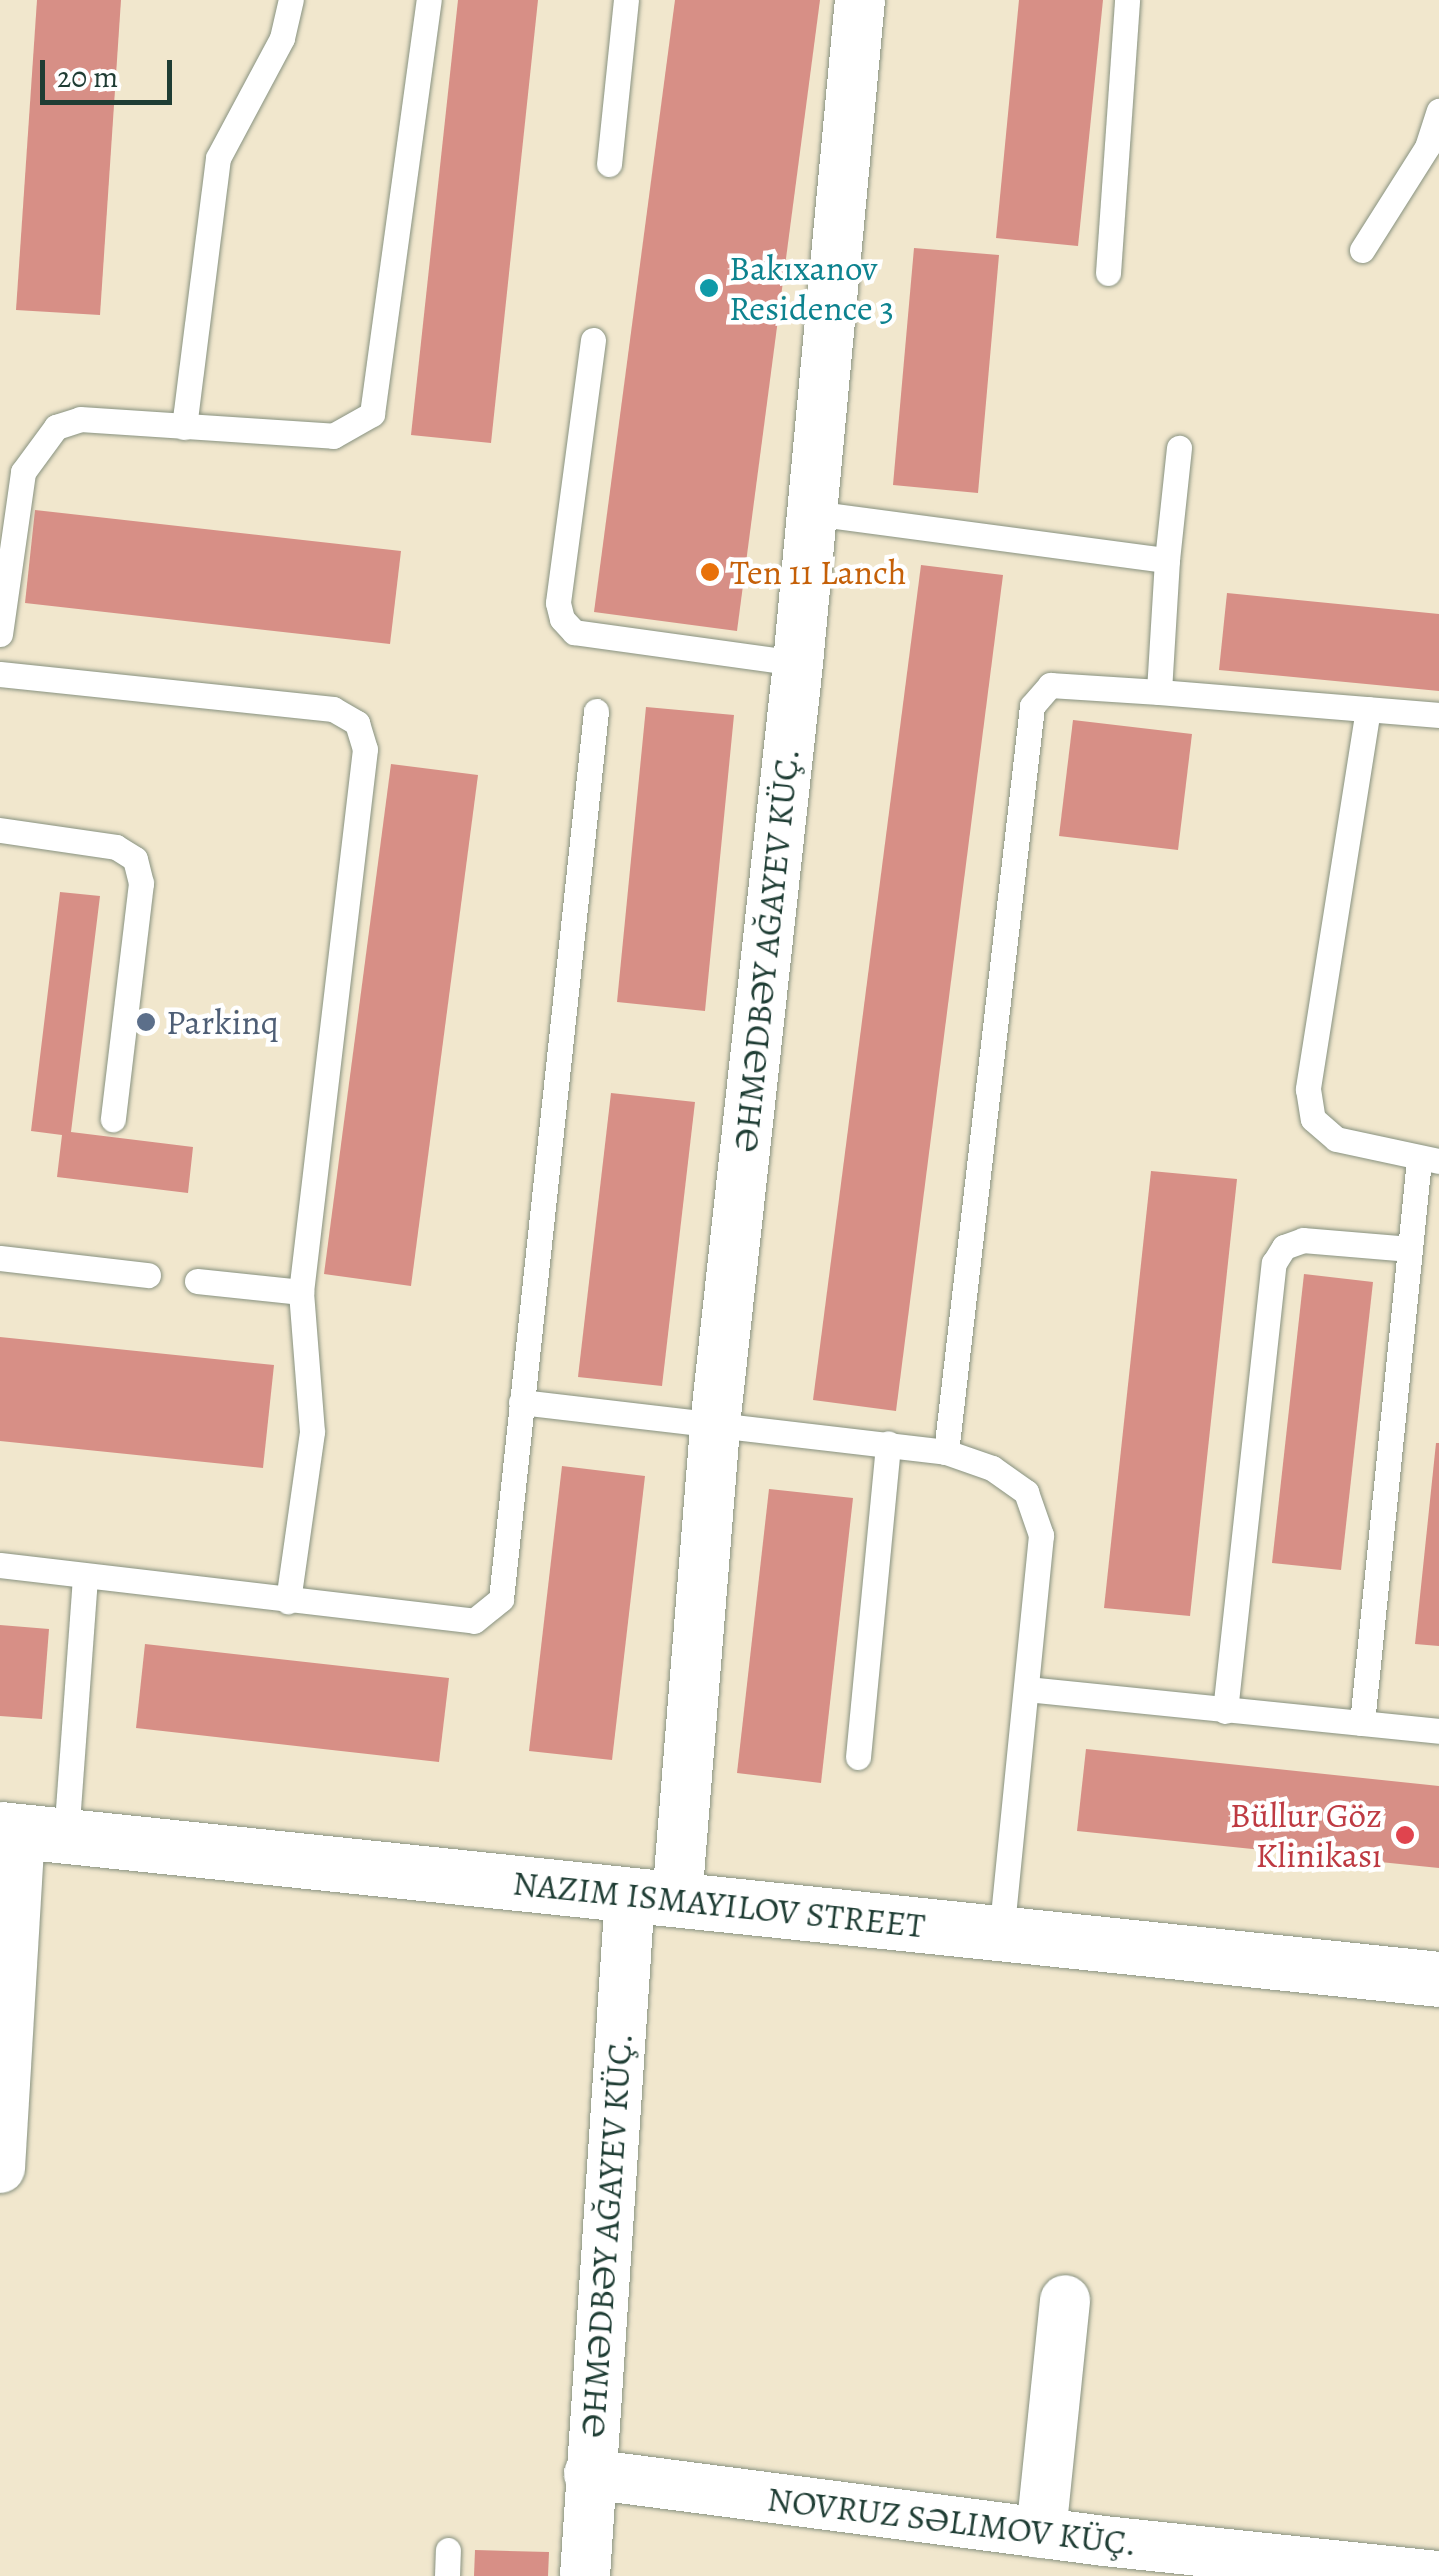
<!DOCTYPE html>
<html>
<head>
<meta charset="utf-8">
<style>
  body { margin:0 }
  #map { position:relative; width:1439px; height:2576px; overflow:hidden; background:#f1e7cd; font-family:Alegreya,serif }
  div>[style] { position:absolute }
  .building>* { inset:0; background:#d78f86 }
  .roads { filter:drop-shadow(0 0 2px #889280) drop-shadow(0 0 2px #889280) }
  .lane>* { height:25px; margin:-12.5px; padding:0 12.5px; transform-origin:12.5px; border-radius:12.5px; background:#fff }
  .street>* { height:50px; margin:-25px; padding:0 25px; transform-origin:25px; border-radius:25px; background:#fff }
  .secondary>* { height:55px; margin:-27.5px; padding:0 27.5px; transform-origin:27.5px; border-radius:27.5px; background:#fff }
  .dots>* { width:28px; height:28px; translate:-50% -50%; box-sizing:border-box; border:5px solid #fff; border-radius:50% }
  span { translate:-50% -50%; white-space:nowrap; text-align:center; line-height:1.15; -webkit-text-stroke:9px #fff; paint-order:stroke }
  .culture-label { font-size:35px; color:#0d838f }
  .left { translate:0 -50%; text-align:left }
  .food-label { font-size:35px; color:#c56008 }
  .street-label { font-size:35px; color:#1f3d34 }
  .service-label { font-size:35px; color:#4e5e75 }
  .health-label { font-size:35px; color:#be3a42 }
  .right { translate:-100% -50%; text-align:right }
  .scale { position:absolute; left:40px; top:60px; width:132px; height:45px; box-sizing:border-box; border:5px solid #1f3d34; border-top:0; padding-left:12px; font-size:30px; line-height:35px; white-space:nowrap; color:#1f3d34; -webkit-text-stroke:8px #fff; paint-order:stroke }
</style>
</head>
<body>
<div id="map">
  <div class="building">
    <i style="clip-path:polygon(37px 0,121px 0,100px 315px,16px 310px)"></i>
    <i style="clip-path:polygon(458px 0,538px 0,491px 443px,411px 435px)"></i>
    <i style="clip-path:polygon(675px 0,820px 0,737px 631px,594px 612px)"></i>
    <i style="clip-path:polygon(1019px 0,1103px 0,1078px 246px,996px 238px)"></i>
    <i style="clip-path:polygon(914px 248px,999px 255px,978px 493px,893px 485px)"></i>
    <i style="clip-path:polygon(35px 510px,401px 551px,390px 644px,25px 603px)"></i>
    <i style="clip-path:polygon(921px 565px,1003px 575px,896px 1411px,813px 1400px)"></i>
    <i style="clip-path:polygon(1227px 593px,1439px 614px,1439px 691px,1219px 670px)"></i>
    <i style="clip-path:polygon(646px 707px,734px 715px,705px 1011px,617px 1002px)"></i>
    <i style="clip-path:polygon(1073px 720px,1192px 734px,1178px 850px,1059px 836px)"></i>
    <i style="clip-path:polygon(391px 764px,478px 775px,411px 1286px,324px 1274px)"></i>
    <i style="clip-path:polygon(60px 892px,100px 896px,71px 1132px,193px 1147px,188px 1193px,57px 1177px,62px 1135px,31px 1131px)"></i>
    <i style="clip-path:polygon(611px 1093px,695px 1102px,662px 1386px,578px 1377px)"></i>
    <i style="clip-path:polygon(1151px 1171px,1237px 1179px,1190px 1616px,1104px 1608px)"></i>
    <i style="clip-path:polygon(1304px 1274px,1373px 1282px,1341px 1570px,1272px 1563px)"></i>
    <i style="clip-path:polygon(0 1337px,274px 1365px,263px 1468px,0 1441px)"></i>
    <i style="clip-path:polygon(1436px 1443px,1439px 1443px,1439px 1646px,1415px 1644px)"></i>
    <i style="clip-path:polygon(562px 1466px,645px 1476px,612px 1760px,529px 1751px)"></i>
    <i style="clip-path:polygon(769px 1489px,853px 1498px,821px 1783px,737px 1773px)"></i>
    <i style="clip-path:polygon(0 1625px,49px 1629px,42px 1719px,0 1716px)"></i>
    <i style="clip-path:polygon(145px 1644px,449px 1678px,439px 1762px,136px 1728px)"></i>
    <i style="clip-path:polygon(1086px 1749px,1439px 1786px,1439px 1868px,1077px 1831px)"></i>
    <i style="clip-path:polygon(475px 2550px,549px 2552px,548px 2576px,474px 2576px)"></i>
  </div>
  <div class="roads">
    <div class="lane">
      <i style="left:609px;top:164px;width:165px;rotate:-84.1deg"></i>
      <i style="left:1362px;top:250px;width:122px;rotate:-57.7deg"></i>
      <i style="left:1427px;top:147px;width:38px;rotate:-72deg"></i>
      <i style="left:1108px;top:273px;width:274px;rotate:-86deg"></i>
      <i style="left:593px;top:340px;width:265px;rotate:97.6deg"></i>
      <i style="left:558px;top:603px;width:16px;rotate:76deg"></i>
      <i style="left:562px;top:619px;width:18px;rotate:47deg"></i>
      <i style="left:574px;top:632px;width:226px;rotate:7.9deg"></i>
      <i style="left:184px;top:427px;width:271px;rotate:-82.8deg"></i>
      <i style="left:218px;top:158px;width:136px;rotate:-61.9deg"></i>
      <i style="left:282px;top:38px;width:39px;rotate:-77deg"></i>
      <i style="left:813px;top:513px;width:357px;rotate:7.6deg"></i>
      <i style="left:1167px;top:560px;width:132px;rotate:93.5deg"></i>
      <i style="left:1159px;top:692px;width:281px;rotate:4.7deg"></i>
      <i style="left:1167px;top:560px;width:113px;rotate:-83.9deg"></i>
      <i style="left:0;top:634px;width:164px;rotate:-81.9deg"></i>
      <i style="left:23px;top:472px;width:56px;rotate:-53.7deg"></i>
      <i style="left:56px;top:427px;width:25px;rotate:-18deg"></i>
      <i style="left:80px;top:419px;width:254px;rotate:3.8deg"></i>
      <i style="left:333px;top:436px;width:45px;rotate:-29.4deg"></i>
      <i style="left:372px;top:414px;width:418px;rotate:-82.2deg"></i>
      <i style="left:0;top:674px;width:335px;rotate:6deg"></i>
      <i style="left:333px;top:709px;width:28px;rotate:30deg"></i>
      <i style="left:357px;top:723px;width:27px;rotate:73deg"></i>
      <i style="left:365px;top:749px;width:547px;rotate:96.72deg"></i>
      <i style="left:301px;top:1292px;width:140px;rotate:85.5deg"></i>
      <i style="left:312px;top:1432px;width:171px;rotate:98.1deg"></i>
      <i style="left:1368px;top:709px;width:385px;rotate:99deg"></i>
      <i style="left:1308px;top:1089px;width:30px;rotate:81deg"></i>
      <i style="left:1313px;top:1119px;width:30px;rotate:41deg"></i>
      <i style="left:1336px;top:1139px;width:105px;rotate:12.1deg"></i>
      <i style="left:0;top:830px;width:117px;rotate:8.3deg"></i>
      <i style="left:116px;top:847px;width:22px;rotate:32deg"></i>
      <i style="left:135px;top:859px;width:25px;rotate:76deg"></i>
      <i style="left:141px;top:883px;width:238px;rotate:96.8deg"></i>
      <i style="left:0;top:1258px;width:149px;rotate:6.6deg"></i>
      <i style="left:197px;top:1281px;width:105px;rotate:6deg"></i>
      <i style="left:521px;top:1402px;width:428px;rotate:6.7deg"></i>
      <i style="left:946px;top:1452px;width:49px;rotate:19.2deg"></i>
      <i style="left:992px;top:1468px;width:42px;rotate:35.2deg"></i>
      <i style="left:1026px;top:1492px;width:46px;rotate:70.8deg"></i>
      <i style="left:1041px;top:1535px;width:400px;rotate:95.7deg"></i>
      <i style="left:946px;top:1452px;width:751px;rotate:-83.42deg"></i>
      <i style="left:1032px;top:706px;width:28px;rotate:-49deg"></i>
      <i style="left:1050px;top:685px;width:109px;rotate:3.7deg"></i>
      <i style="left:0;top:1565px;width:477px;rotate:6.7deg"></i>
      <i style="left:474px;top:1621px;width:35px;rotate:-39deg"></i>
      <i style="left:501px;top:1599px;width:893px;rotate:-83.89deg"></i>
      <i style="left:1027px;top:1689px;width:414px;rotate:5.8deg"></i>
      <i style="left:1225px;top:1711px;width:451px;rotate:-83.8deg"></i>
      <i style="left:1274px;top:1263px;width:19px;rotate:-58deg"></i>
      <i style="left:1284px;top:1247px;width:20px;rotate:-20deg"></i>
      <i style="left:1303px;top:1240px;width:107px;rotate:4.8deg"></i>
      <i style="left:1362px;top:1723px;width:566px;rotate:-84.22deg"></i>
      <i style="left:858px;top:1757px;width:315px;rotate:-84.5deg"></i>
      <i style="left:66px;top:1836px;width:259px;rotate:-85.8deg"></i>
      <i style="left:447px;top:2576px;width:26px;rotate:-88deg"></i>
    </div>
    <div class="street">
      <i style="left:677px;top:1900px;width:477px;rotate:-85.4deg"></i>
      <i style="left:715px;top:1425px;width:767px;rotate:-83.78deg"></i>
      <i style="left:798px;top:663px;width:666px;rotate:-84.66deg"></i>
      <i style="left:0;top:2168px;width:338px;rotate:-86.6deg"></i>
      <i style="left:589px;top:2474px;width:519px;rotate:7.41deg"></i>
      <i style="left:1104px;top:2541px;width:334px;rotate:6deg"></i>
      <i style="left:1041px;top:2533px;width:234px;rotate:-84.1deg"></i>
      <i style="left:585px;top:2576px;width:682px;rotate:-86.22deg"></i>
    </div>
    <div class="secondary">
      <i style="left:0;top:1829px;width:1447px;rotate:5.95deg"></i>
    </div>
  </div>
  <div class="dots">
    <i style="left:709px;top:288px;background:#0f9aa8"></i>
    <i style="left:710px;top:572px;background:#e8710a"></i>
    <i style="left:146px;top:1022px;background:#5c6f8a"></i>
    <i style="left:1405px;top:1835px;background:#e0444e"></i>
  </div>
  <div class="culture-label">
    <span class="left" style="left:729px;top:288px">Bakıxanov<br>Residence 3</span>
  </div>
  <div class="food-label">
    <span class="left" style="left:730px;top:572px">Ten 11 Lanch</span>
  </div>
  <div class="street-label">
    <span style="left:766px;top:950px;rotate:-84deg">ƏHMƏDBƏY AĞAYEV KÜÇ.</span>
    <span style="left:719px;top:1904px;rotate:6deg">NAZIM ISMAYILOV STREET</span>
    <span style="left:606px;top:2235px;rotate:-86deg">ƏHMƏDBƏY AĞAYEV KÜÇ.</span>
    <span style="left:952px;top:2521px;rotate:7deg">NOVRUZ SƏLIMOV KÜÇ.</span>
  </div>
  <div class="service-label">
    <span class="left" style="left:166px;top:1022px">Parkinq</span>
  </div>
  <div class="health-label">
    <span class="right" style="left:1382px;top:1835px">Büllur Göz<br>Klinikası</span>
  </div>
  <div class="scale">20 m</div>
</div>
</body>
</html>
